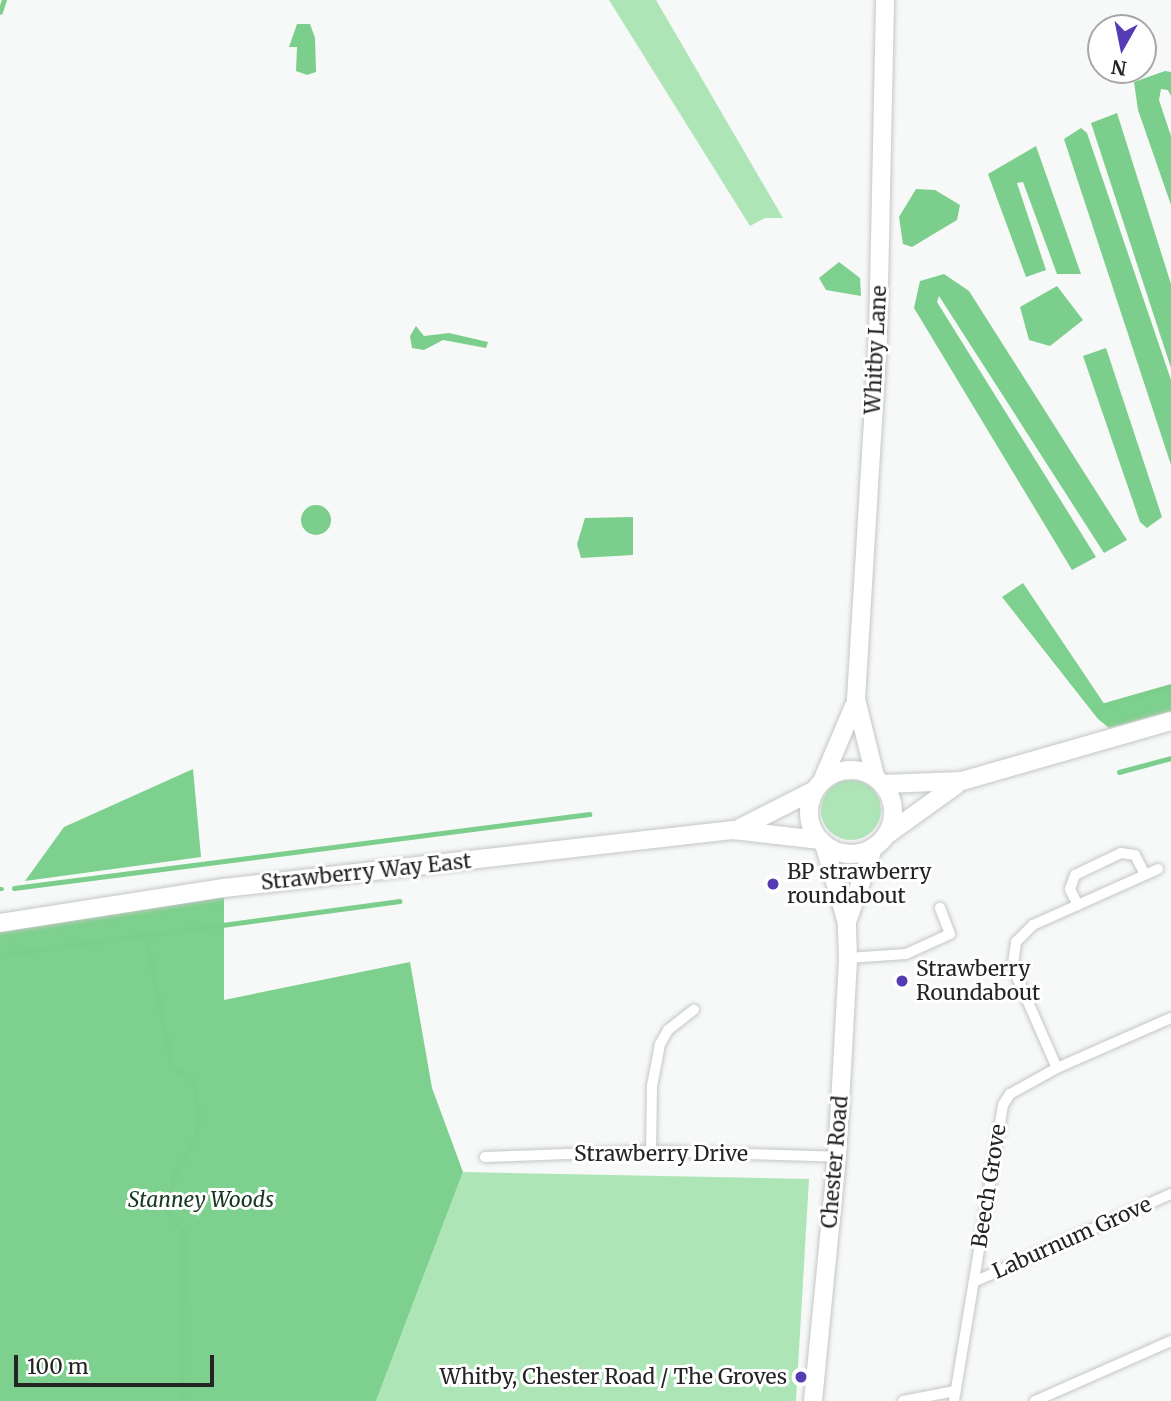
<!DOCTYPE html>
<html>
<head>
<meta charset="utf-8">
<style>
  body { margin:0 }
  #map { position:relative; width:1171px; height:1401px; overflow:hidden; background:#f6f9f7; font-family:Merriweather,serif }
  div>[style] { position:absolute }
  .green>* { inset:0; background:#ade5b6 }
  .round { border-radius:50% }
  .forest>* { inset:0; background:#7dd08d }
  .water>* { inset:0; background:#7cce8c }
  .stream>* { height:4.5px; margin:-2.25px; padding:0 2.25px; transform-origin:2.25px; border-radius:2.25px; background:#7cce8c }
  .roads { filter:drop-shadow(0 0 2px #c4c7c4) drop-shadow(0 0 2px #c4c7c4) }
  .street>* { height:10px; margin:-5px; padding:0 5px; transform-origin:5px; border-radius:5px; background:#fff }
  .primary>* { height:18px; margin:-9px; padding:0 9px; transform-origin:9px; border-radius:9px; background:#fff }
  .primary>.ring { margin:-9px; padding:0; box-sizing:content-box; background:none; border:18px solid #fff; border-radius:50% }
  .dots>* { width:19px; height:19px; translate:-50% -50%; box-sizing:border-box; border:4px solid #fff; border-radius:50% }
  span { translate:-50% -50%; white-space:nowrap; text-align:center; line-height:1.15; -webkit-text-stroke:6px #fff; paint-order:stroke }
  .street-label { font-size:21px; color:#232423 }
  .poi-label { font-size:21px; color:#232423 }
  .left { translate:0 -50%; text-align:left }
  .right { translate:-100% -50%; text-align:right }
  .park-label { font-size:21px; color:#16381e; font-style:italic }
  .north { position:absolute; left:1087px; top:14px; width:70px; height:70px; box-sizing:border-box; background:#fff; border:2px solid #a7a7a7; border-radius:50%; rotate:189deg; font-size:19px; font-weight:700; line-height:28px; text-align:center; color:#232423 }
  .north::after { content:''; display:block; margin:auto; width:24px; height:32px; background:#563cb4; clip-path:polygon(50% 0,100% 100%,50% 72%,0 100%) }
  .scale { position:absolute; left:14px; top:1355px; width:200px; height:32px; box-sizing:border-box; border:4px solid #232423; border-top:0; padding-left:9px; font-size:21px; line-height:24px; white-space:nowrap; color:#232423; -webkit-text-stroke:5px #fff; paint-order:stroke }
</style>
</head>
<body>
<div id="map">
  <div class="green">
    <i style="clip-path:polygon(609px 0,656px 0,783px 218px,765px 218px,750px 226px)"></i>
    <i class="round" style="left:821px;top:780px;width:60px;height:60px"></i>
    <i style="clip-path:polygon(463px 1172px,809px 1179px,796px 1401px,376px 1401px)"></i>
  </div>
  <div class="forest">
    <i style="clip-path:polygon(839px 262px,860px 278px,861px 296px,826px 290px,819px 278px)"></i>
    <i style="clip-path:polygon(1023px 583px,1105px 705px,1171px 686px,1171px 711px,1109px 728px,1098px 719px,1002px 597px)"></i>
    <i style="clip-path:polygon(193px 769px,201px 857px,25px 881px,64px 827px)"></i>
    <i style="clip-path:polygon(224px 888px,224px 1000px,410px 962px,432px 1088px,463px 1172px,376px 1401px,0 1401px,0 923px)"></i>
  </div>
  <div class="water">
    <i style="clip-path:polygon(297px 24px,310px 24px,315px 38px,316px 72px,307px 75px,296px 71px,297px 47px,289px 47px)"></i>
    <i style="clip-path:polygon(1165px 71px,1171px 72px,1171px 96px,1168px 90px,1161px 89px,1159px 100px,1171px 136px,1171px 205px,1138px 110px,1134px 82px)"></i>
    <i style="clip-path:polygon(1117px 113px,1171px 284px,1171px 368px,1091px 123px)"></i>
    <i style="clip-path:polygon(1081px 128px,1087px 133px,1171px 380px,1171px 465px,1064px 139px)"></i>
    <i style="clip-path:polygon(1036px 146px,1081px 274px,1057px 274px,1023px 182px,1017px 183px,1046px 270px,1026px 277px,988px 174px)"></i>
    <i style="clip-path:polygon(916px 189px,935px 190px,960px 205px,957px 220px,912px 247px,903px 244px,899px 217px)"></i>
    <i style="clip-path:polygon(944px 274px,969px 291px,1127px 540px,1104px 553px,939px 296px,937px 302px,1096px 557px,1072px 570px,914px 308px,920px 281px)"></i>
    <i style="clip-path:polygon(1057px 286px,1083px 320px,1050px 346px,1029px 340px,1020px 307px)"></i>
    <i style="clip-path:polygon(416px 326px,424px 336px,449px 333px,488px 342px,486px 348px,443px 340px,424px 350px,412px 348px,410px 336px)"></i>
    <i style="clip-path:polygon(1106px 348px,1162px 517px,1147px 528px,1140px 522px,1083px 356px)"></i>
    <i class="round" style="left:301px;top:505px;width:30px;height:30px"></i>
    <i style="clip-path:polygon(633px 517px,633px 555px,581px 558px,577px 544px,585px 518px)"></i>
  </div>
  <div class="stream">
    <i style="left:0;top:12px;width:13px;rotate:-72deg"></i>
    <i style="left:1105px;top:705px;width:69px;rotate:-16.1deg"></i>
    <i style="left:1119px;top:772px;width:54px;rotate:-15.1deg"></i>
    <i style="left:14px;top:888px;width:580px;rotate:-7.33deg"></i>
    <i style="left:0;top:889px;width:2px"></i>
    <i style="left:148px;top:945px;width:123px;rotate:78.8deg"></i>
    <i style="left:172px;top:1066px;width:25px;rotate:34deg"></i>
    <i style="left:193px;top:1080px;width:31px;rotate:79deg"></i>
    <i style="left:199px;top:1110px;width:25px;rotate:95deg"></i>
    <i style="left:197px;top:1135px;width:50px;rotate:118.6deg"></i>
    <i style="left:173px;top:1179px;width:35px;rotate:97deg"></i>
    <i style="left:169px;top:1214px;width:23px;rotate:50deg"></i>
    <i style="left:184px;top:1232px;width:169px;rotate:90.7deg"></i>
    <i style="left:0;top:955px;width:403px;rotate:-7.7deg"></i>
  </div>
  <div class="roads">
    <div class="street">
      <i style="left:1078px;top:905px;width:18px;rotate:-117deg"></i>
      <i style="left:1070px;top:889px;width:15px;rotate:-70deg"></i>
      <i style="left:1075px;top:875px;width:51px;rotate:-25.6deg"></i>
      <i style="left:1121px;top:853px;width:14px;rotate:8deg"></i>
      <i style="left:1135px;top:855px;width:22px;rotate:63deg"></i>
      <i style="left:848px;top:958px;width:58px;rotate:-3.9deg"></i>
      <i style="left:906px;top:954px;width:48px;rotate:-24.4deg"></i>
      <i style="left:950px;top:934px;width:28px;rotate:-111deg"></i>
      <i style="left:1057px;top:1068px;width:97px;rotate:-113.7deg"></i>
      <i style="left:1018px;top:979px;width:16px;rotate:-108deg"></i>
      <i style="left:1013px;top:964px;width:22px;rotate:-82deg"></i>
      <i style="left:1016px;top:942px;width:24px;rotate:-45deg"></i>
      <i style="left:1033px;top:925px;width:137px;rotate:-24.1deg"></i>
      <i style="left:651px;top:1151px;width:65px;rotate:-89.1deg"></i>
      <i style="left:652px;top:1086px;width:43px;rotate:-79.2deg"></i>
      <i style="left:660px;top:1044px;width:16px;rotate:-60deg"></i>
      <i style="left:668px;top:1030px;width:33px;rotate:-38deg"></i>
      <i style="left:485px;top:1157px;width:166px;rotate:-2.1deg"></i>
      <i style="left:651px;top:1151px;width:186px;rotate:1.8deg"></i>
      <i style="left:974px;top:1282px;width:216px;rotate:-24.1deg"></i>
      <i style="left:903px;top:1401px;width:53px;rotate:-10.9deg"></i>
      <i style="left:954px;top:1401px;width:300px;rotate:-80.6deg"></i>
      <i style="left:1003px;top:1105px;width:13px;rotate:-58deg"></i>
      <i style="left:1010px;top:1094px;width:54px;rotate:-29deg"></i>
      <i style="left:1057px;top:1068px;width:124px;rotate:-23.7deg"></i>
      <i style="left:1035px;top:1401px;width:149px;rotate:-23.8deg"></i>
    </div>
    <div class="primary">
      <i class="ring" style="left:809px;top:770px;width:66px;height:66px"></i>
      <i style="left:875px;top:776px;width:79px;rotate:-103.9deg"></i>
      <i style="left:856px;top:699px;width:364px;rotate:-86.5deg"></i>
      <i style="left:878px;top:336px;width:336px;rotate:-88.8deg"></i>
      <i style="left:823px;top:779px;width:79px;rotate:-67deg"></i>
      <i style="left:883px;top:784px;width:79px;rotate:-2.2deg"></i>
      <i style="left:962px;top:781px;width:217px;rotate:-16deg"></i>
      <i style="left:740px;top:828px;width:84px;rotate:-26.9deg"></i>
      <i style="left:888px;top:834px;width:84px;rotate:-35.8deg"></i>
      <i style="left:848px;top:919px;width:75px;rotate:-70.6deg"></i>
      <i style="left:0;top:923px;width:227px;rotate:-8.9deg"></i>
      <i style="left:224px;top:888px;width:512px;rotate:-6.5deg"></i>
      <i style="left:733px;top:830px;width:88px;rotate:6.6deg"></i>
      <i style="left:813px;top:1401px;width:245px;rotate:-84.4deg"></i>
      <i style="left:837px;top:1157px;width:199px;rotate:-86.8deg"></i>
      <i style="left:848px;top:958px;width:35px;rotate:-92deg"></i>
      <i style="left:847px;top:923px;width:82px;rotate:-106.2deg"></i>
    </div>
  </div>
  <div class="dots">
    <i style="left:773px;top:884px;background:#563cb4"></i>
    <i style="left:902px;top:981px;background:#563cb4"></i>
    <i style="left:801px;top:1377px;background:#563cb4"></i>
  </div>
  <div class="street-label">
    <span style="left:876px;top:350px;rotate:-87deg">Whitby Lane</span>
    <span style="left:366px;top:872px;rotate:-6deg">Strawberry Way East</span>
    <span style="left:661px;top:1154px">Strawberry Drive</span>
    <span style="left:835px;top:1162px;rotate:-85deg">Chester Road</span>
    <span style="left:989px;top:1186px;rotate:-81deg">Beech Grove</span>
    <span style="left:1072px;top:1238px;rotate:-24deg">Laburnum Grove</span>
  </div>
  <div class="poi-label">
    <span class="left" style="left:787px;top:884px">BP strawberry<br>roundabout</span>
    <span class="left" style="left:916px;top:981px">Strawberry<br>Roundabout</span>
    <span class="right" style="left:787px;top:1377px">Whitby, Chester Road / The Groves</span>
  </div>
  <div class="park-label">
    <span style="left:201px;top:1200px">Stanney Woods</span>
  </div>
  <div class="north">N</div>
  <div class="scale">100 m</div>
</div>
</body>
</html>
